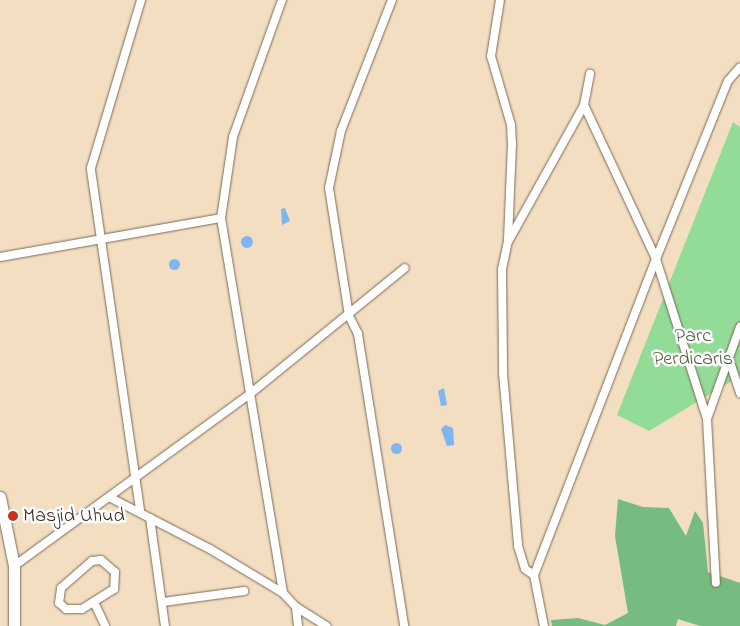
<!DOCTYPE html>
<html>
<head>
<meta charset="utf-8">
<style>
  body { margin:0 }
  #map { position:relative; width:740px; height:626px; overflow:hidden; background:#f3dec1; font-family:"Indie Flower",sans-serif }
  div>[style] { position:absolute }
  .green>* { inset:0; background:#93dc97 }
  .forest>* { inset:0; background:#76bc80 }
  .water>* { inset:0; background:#80b6ef }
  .round { border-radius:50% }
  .roads { filter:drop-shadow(0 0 1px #7b6957) drop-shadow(0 0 1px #7b6957) }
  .street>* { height:8px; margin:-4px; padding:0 4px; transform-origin:4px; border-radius:4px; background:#fff }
  .secondary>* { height:11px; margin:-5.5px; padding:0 5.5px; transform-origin:5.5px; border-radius:5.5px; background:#fff }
  .dots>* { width:14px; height:14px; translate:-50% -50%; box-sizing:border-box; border:2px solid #fff; border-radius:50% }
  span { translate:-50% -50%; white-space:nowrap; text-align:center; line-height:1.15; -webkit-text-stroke:5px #fff; paint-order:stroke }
  .park-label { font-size:20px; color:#555f42 }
  .poi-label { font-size:20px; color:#3b2a1e }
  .left { translate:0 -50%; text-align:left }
</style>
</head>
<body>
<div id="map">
  <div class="green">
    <i style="clip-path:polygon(733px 122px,740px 127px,740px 376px,649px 431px,617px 415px)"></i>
  </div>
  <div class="forest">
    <i style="clip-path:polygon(618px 499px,643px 507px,669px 508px,686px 536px,695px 511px,703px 523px,708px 572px,740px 583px,740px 626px,700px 626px,678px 619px,676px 626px,552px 626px,551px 620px,578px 618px,605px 625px,628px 613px,615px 536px)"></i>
  </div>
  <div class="water">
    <i style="clip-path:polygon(285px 208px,290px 221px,282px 225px,281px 209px)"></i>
    <i class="round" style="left:241px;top:236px;width:12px;height:12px"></i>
    <i class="round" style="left:168.5px;top:258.5px;width:11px;height:11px"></i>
    <i style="clip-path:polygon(444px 388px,447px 405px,441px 406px,438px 391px)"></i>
    <i style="clip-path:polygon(445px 425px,453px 428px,454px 445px,447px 446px,441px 429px)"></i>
    <i class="round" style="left:390.5px;top:442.5px;width:11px;height:11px"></i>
  </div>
  <div class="roads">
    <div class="street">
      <i style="left:282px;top:0;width:145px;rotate:109.7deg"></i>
      <i style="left:233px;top:137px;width:82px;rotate:98.4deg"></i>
      <i style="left:221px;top:218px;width:380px;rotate:80.6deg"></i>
      <i style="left:392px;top:0;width:141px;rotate:111.3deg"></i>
      <i style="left:341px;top:131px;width:58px;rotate:101.9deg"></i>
      <i style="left:329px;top:188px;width:130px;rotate:81.1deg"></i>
      <i style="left:349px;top:316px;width:20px;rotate:63deg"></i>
      <i style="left:358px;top:334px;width:296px;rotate:81deg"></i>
      <i style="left:500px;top:0;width:57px;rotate:99.1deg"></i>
      <i style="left:491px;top:56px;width:72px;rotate:73.8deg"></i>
      <i style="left:511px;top:125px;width:19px;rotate:87deg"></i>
      <i style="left:512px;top:144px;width:97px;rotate:92.4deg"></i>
      <i style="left:508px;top:241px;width:29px;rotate:102deg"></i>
      <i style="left:502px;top:269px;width:104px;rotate:89.4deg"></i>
      <i style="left:503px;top:373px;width:174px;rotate:85deg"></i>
      <i style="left:518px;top:546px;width:24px;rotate:73deg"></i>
      <i style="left:525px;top:569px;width:11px;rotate:34deg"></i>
      <i style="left:584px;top:105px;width:170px;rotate:64.9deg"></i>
      <i style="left:656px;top:259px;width:168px;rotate:72.3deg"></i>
      <i style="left:707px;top:419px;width:164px;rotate:86.9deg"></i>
      <i style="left:509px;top:240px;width:154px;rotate:-60.9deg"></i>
      <i style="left:584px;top:105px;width:32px;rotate:-79deg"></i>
      <i style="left:0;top:257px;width:224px;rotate:-10deg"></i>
      <i style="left:729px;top:359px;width:36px;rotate:72deg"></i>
      <i style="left:707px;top:419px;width:98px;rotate:-70.3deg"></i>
      <i style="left:111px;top:498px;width:111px;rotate:27.3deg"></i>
      <i style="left:210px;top:549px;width:85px;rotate:31.1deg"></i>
      <i style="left:283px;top:593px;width:19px;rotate:47deg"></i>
      <i style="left:296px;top:607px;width:36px;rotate:32deg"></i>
      <i style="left:140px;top:510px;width:345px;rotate:-98.2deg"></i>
      <i style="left:91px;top:168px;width:175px;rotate:-73.4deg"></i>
      <i style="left:150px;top:518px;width:109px;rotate:82.1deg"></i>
      <i style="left:101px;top:560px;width:18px;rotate:41deg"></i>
      <i style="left:115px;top:572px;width:17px;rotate:93deg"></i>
      <i style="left:114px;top:589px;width:38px;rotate:148deg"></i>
      <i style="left:82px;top:609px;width:16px;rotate:180deg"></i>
      <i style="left:66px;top:609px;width:9px;rotate:-139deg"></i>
      <i style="left:59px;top:603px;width:15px;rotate:-82deg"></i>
      <i style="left:61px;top:588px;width:41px;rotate:-41.1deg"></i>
      <i style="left:92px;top:561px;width:9px;rotate:-6deg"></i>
      <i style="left:14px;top:566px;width:293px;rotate:-36.1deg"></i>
      <i style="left:251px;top:393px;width:198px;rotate:-39.1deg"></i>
      <i style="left:94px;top:602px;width:26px;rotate:65deg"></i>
      <i style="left:163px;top:602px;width:82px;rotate:-7.7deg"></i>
      <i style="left:296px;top:607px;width:19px;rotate:84deg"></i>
      <i style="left:544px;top:626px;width:52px;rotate:-101.1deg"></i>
      <i style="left:534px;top:575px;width:339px;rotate:-68.9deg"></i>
      <i style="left:656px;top:259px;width:192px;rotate:-68deg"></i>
      <i style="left:728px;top:81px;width:18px;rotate:-49deg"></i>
    </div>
    <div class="secondary">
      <i style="left:0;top:497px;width:70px;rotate:78.5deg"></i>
      <i style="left:14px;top:566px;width:60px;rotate:90deg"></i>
    </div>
  </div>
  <div class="dots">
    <i style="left:13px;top:516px;background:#c8321e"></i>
  </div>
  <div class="park-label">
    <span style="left:693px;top:348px">Parc<br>Perdicaris</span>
  </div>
  <div class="poi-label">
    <span class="left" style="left:23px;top:516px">Masjid Uhud</span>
  </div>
</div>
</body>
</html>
